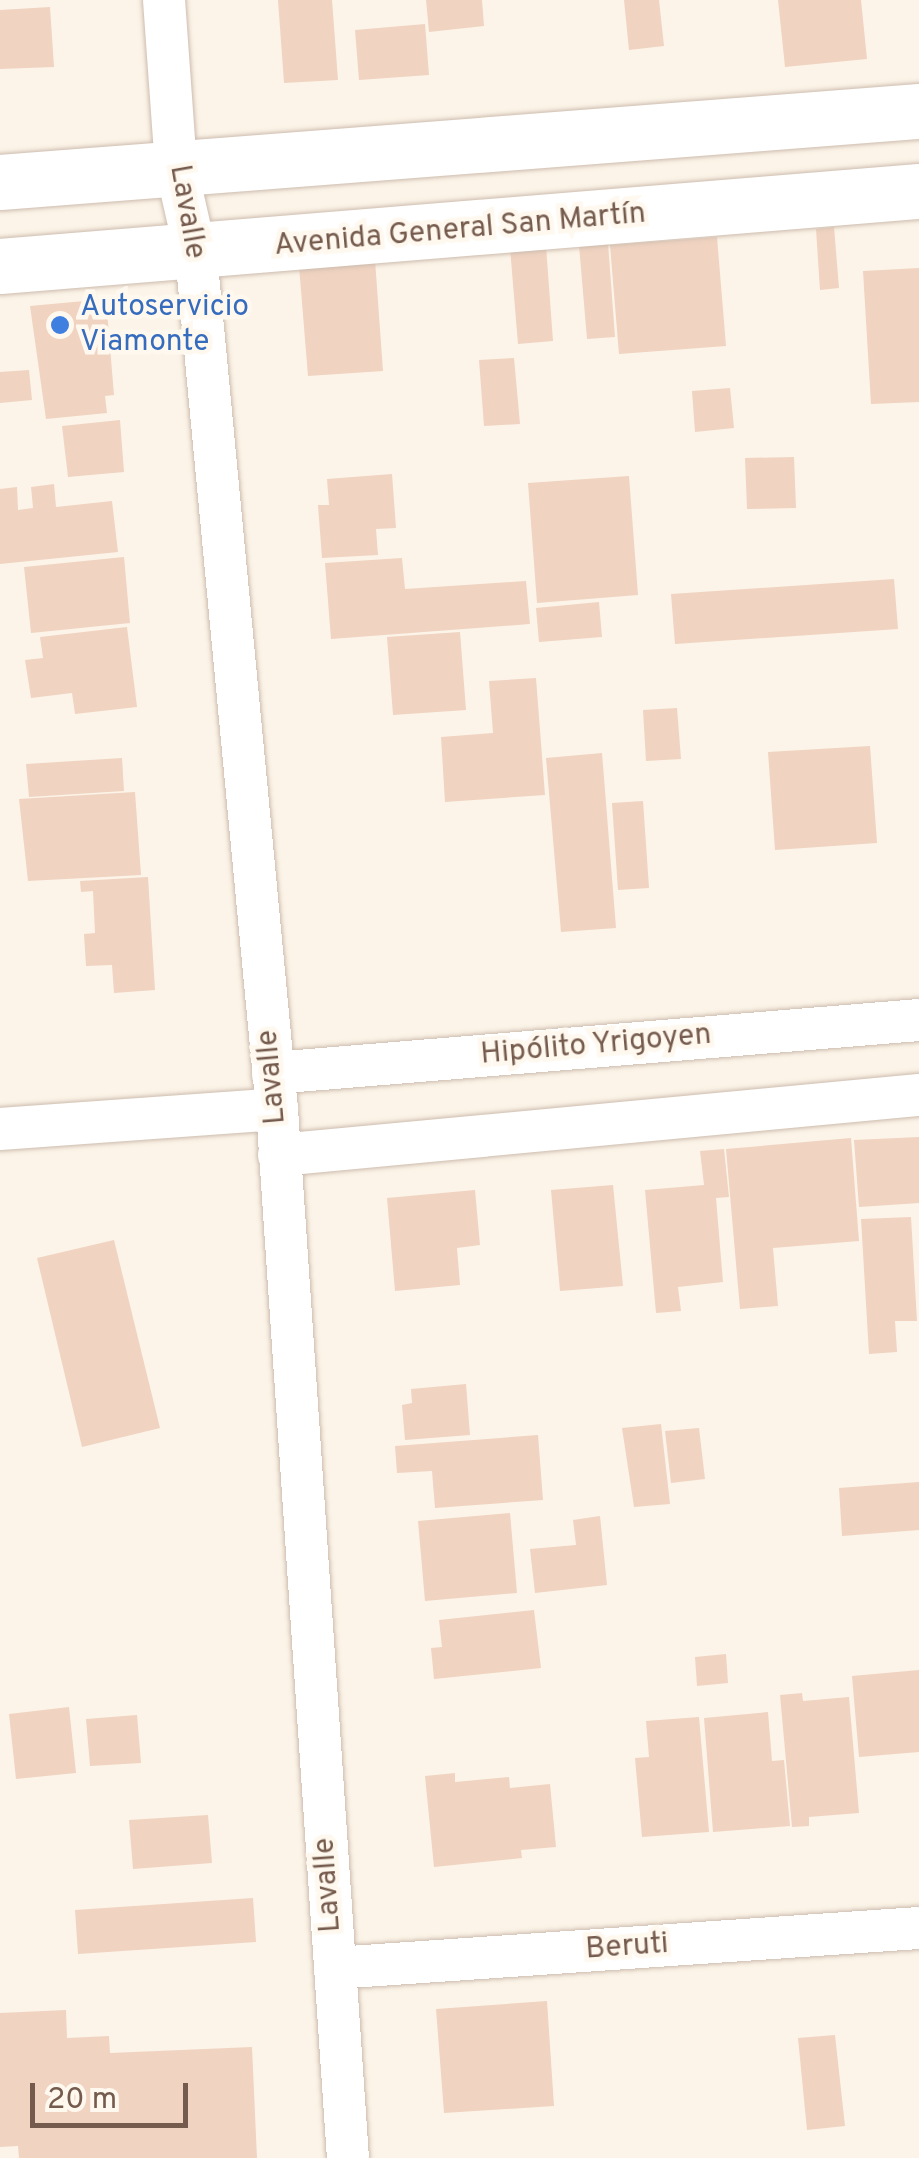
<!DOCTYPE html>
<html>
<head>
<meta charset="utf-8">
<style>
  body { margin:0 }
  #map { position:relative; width:919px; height:2158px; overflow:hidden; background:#fcf4e8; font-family:Overpass,sans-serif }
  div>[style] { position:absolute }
  .building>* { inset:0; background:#f0d3c1 }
  .roads { filter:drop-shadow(0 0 2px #cdbcae) drop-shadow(0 0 2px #cdbcae) }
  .minor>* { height:42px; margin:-21px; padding:0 21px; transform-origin:21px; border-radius:21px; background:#fff }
  .secondary>* { height:55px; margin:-27.5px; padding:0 27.5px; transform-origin:27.5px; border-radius:27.5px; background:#fff }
  .dots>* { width:28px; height:28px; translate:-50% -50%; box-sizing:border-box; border:5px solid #fef8ee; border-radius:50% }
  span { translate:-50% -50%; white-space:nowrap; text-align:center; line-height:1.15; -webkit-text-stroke:9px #fef8ee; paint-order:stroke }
  .street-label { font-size:30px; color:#755b4d }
  .shop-label { font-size:30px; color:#366cbe }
  .left { translate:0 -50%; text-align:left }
  .scale { position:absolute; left:30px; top:2083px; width:158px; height:45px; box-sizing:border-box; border:5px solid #755b4d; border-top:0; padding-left:12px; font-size:30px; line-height:35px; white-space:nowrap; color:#755b4d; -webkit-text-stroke:8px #fef8ee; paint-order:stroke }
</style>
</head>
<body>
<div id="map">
  <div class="building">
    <i style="clip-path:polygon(278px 0,332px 0,338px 80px,284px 83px)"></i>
    <i style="clip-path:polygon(426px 0,482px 0,484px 26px,429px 32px)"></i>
    <i style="clip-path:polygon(624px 0,659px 0,664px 46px,629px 50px)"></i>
    <i style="clip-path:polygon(778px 0,861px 0,867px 59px,785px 67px)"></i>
    <i style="clip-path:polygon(50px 7px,54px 67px,0 69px,0 10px)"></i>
    <i style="clip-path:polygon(425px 24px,429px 75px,359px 80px,355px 30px)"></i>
    <i style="clip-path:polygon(834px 227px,839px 288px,820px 290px,816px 229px)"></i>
    <i style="clip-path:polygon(717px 237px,726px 346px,619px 354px,610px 245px)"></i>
    <i style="clip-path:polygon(608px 243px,615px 337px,587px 339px,579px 245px)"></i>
    <i style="clip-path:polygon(546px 246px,553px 341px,518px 344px,510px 248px)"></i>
    <i style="clip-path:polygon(375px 260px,383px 371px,308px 376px,299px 266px)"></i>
    <i style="clip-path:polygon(919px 268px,919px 402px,871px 404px,863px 271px)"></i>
    <i style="clip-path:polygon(106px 299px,114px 395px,105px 396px,107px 413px,46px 419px,30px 306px)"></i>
    <i style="clip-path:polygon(514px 358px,520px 424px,484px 426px,479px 360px)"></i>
    <i style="clip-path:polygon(29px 370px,32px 400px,0 403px,0 372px)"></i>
    <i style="clip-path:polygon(730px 388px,734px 428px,695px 432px,692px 391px)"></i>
    <i style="clip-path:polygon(120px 420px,124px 472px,68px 477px,62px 426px)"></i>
    <i style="clip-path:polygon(794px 457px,796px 508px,747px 509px,745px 458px)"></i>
    <i style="clip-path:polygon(392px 474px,396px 528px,376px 529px,378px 555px,322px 558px,318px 505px,329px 505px,327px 479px)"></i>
    <i style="clip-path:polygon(629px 476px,638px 595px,537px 603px,528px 483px)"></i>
    <i style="clip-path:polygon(54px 484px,56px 507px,112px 501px,118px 552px,0 564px,0 489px,17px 487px,18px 510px,33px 508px,31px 487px)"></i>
    <i style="clip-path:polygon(124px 557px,130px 623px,31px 633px,24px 567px)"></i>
    <i style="clip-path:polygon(402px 558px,405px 589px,526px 581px,530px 624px,331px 639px,325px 563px)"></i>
    <i style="clip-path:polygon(894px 579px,898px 629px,675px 644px,671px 594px)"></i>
    <i style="clip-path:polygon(599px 602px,602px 637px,539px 642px,536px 608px)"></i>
    <i style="clip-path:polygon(127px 627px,137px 707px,75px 714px,72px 693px,31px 698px,25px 660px,43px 658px,40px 637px)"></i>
    <i style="clip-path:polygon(460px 632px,466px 710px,393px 715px,387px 637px)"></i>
    <i style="clip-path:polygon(536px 678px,545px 795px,445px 802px,441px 737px,493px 733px,489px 681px)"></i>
    <i style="clip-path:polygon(677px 708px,681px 759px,646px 761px,643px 710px)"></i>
    <i style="clip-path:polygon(870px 746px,877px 843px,775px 850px,768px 752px)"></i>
    <i style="clip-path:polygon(602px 753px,616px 928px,561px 932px,546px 758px)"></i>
    <i style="clip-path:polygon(122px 758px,124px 791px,29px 797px,26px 764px)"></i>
    <i style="clip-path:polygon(135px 792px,141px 875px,28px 881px,19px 799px)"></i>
    <i style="clip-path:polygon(643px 801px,649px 888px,618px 890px,612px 803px)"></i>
    <i style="clip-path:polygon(148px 877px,155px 990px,114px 993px,112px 965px,86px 966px,84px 934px,95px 933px,93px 891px,81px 892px,80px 881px)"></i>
    <i style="clip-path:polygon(919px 1137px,919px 1203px,859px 1207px,854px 1140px)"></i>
    <i style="clip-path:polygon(851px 1138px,859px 1241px,773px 1248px,778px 1306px,740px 1309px,726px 1149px)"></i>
    <i style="clip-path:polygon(724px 1149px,729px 1197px,716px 1198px,723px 1282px,678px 1287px,681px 1311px,656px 1313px,645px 1190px,704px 1185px,700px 1151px)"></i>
    <i style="clip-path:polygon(613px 1185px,623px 1286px,560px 1291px,551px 1190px)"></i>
    <i style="clip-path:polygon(475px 1190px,480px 1245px,457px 1248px,460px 1285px,395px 1291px,387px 1198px)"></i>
    <i style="clip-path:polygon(911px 1217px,917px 1321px,895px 1321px,897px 1352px,869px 1354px,861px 1219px)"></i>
    <i style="clip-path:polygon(114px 1240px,160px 1428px,82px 1447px,37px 1258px)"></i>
    <i style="clip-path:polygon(466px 1384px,470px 1435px,405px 1440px,402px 1405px,412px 1403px,411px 1389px)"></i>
    <i style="clip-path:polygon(661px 1424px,670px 1504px,634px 1507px,622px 1428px)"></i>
    <i style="clip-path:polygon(699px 1428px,705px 1479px,671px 1483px,665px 1431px)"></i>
    <i style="clip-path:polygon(538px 1435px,543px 1500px,435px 1508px,432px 1471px,397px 1473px,395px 1446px)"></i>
    <i style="clip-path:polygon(919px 1482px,919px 1530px,842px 1536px,839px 1488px)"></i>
    <i style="clip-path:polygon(510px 1513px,517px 1593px,425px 1601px,418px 1521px)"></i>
    <i style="clip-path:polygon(600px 1516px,607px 1585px,535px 1593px,530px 1549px,576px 1545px,573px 1520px)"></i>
    <i style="clip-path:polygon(534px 1610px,541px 1668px,434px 1679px,431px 1648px,442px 1647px,439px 1620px)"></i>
    <i style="clip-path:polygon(726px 1654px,728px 1683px,697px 1686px,695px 1657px)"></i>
    <i style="clip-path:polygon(919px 1670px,919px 1752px,859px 1757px,852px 1676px)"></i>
    <i style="clip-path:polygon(802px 1693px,803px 1701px,849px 1697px,859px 1813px,809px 1817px,809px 1826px,792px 1827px,780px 1695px)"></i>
    <i style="clip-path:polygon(69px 1707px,76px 1773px,16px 1779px,9px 1714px)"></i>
    <i style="clip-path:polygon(768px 1712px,772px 1761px,784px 1760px,790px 1826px,713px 1832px,704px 1718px)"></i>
    <i style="clip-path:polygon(137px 1715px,141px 1763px,90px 1766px,86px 1719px)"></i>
    <i style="clip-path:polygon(699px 1717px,709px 1832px,642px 1837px,635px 1758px,649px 1757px,646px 1721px)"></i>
    <i style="clip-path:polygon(455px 1773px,455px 1782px,509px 1777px,510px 1788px,550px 1784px,556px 1847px,521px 1850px,522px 1858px,434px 1867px,425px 1776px)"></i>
    <i style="clip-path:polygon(208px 1815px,212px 1863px,133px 1869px,129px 1820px)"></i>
    <i style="clip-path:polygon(253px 1898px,256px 1942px,78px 1954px,75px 1910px)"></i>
    <i style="clip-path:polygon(547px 2001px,554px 2106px,444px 2113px,436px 2009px)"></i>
    <i style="clip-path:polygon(66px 2010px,67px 2038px,109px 2036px,110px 2053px,252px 2047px,257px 2158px,19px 2158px,18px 2146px,0 2147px,0 2013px)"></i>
    <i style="clip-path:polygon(835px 2035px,845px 2126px,807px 2130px,798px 2038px)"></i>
  </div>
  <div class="roads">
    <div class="minor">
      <i style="left:164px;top:0;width:167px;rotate:85.9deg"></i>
      <i style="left:176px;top:167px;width:89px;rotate:77.1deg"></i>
      <i style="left:196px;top:254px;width:859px;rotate:84.59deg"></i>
      <i style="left:277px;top:1109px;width:1051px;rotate:86.13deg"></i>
      <i style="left:273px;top:1073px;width:648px;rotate:-4.69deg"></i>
      <i style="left:0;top:1129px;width:278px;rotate:-4.1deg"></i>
      <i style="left:279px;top:1155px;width:643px;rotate:-5.36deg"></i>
      <i style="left:335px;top:1968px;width:585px;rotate:-3.92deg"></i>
    </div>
    <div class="secondary">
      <i style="left:0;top:182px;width:922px;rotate:-4.42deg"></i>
      <i style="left:0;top:266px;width:922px;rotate:-4.67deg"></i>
    </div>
  </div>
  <div class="dots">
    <i style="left:60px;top:325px;background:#3f7fe0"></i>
  </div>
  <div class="street-label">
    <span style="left:186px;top:212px;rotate:80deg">Lavalle</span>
    <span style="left:460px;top:231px;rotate:-5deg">Avenida General San Martín</span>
    <span style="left:596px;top:1046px;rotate:-5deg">Hipólito Yrigoyen</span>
    <span style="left:273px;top:1077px;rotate:-95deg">Lavalle</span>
    <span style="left:329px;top:1885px;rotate:-94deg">Lavalle</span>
    <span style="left:627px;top:1948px;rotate:-4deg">Beruti</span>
  </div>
  <div class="shop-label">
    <span class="left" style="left:80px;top:325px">Autoservicio<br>Viamonte</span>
  </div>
  <div class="scale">20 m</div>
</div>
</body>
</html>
